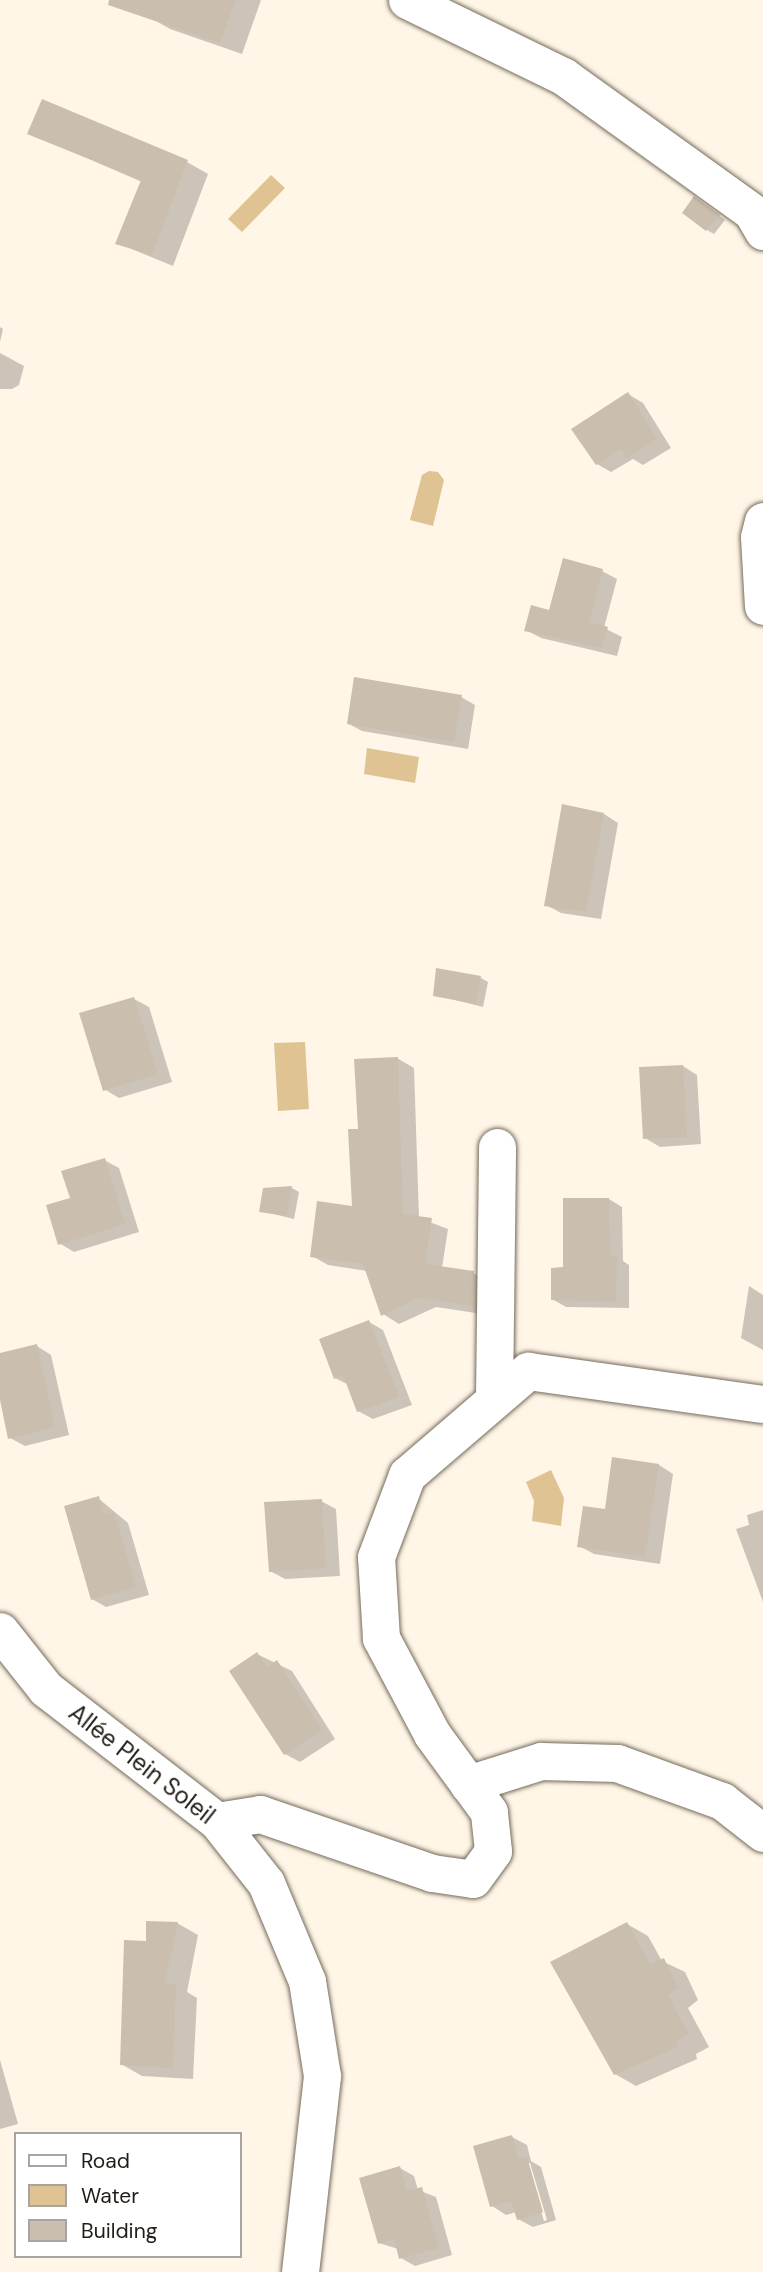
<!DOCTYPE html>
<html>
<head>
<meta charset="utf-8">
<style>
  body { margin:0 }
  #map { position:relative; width:763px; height:2272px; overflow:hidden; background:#fff6e7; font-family:"DM Sans",sans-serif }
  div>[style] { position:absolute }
  .water>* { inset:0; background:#e0c393 }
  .shadow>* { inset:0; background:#0003 }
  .building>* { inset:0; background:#cabfae }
  .roads { filter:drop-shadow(0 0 2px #756b5b) drop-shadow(0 0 2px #756b5b) }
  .street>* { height:37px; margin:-18.5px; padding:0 18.5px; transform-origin:18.5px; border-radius:18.5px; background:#fff }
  span { translate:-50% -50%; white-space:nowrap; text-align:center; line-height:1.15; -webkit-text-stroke:6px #fff; paint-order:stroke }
  .street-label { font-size:24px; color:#211d16 }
  .legend { position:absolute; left:14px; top:2132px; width:228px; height:126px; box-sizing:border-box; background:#fff; border:2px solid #a6a5a2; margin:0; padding:9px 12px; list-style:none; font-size:21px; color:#211d16 }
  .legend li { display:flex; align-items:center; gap:14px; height:35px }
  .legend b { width:35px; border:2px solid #a6a5a2 }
</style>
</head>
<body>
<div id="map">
  <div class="water">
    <i style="clip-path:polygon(271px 175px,285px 188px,242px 232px,228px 219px)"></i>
    <i style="clip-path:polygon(429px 471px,438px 472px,444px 480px,433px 526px,410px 520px,422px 475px)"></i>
    <i style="clip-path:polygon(367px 748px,419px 757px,415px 783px,364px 774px)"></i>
    <i style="clip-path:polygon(305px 1042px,309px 1109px,278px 1111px,274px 1043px)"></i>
    <i style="clip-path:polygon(551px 1470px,564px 1498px,561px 1526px,532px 1521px,534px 1501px,526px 1482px)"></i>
  </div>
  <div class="shadow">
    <i style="clip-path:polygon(156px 0,261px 0,242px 54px,170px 29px,149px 17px)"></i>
    <i style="clip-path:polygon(29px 133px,187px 162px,208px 174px,173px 266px,117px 243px,142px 182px)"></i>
    <i style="clip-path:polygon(701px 202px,725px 220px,714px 234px,707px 230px)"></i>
    <i style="clip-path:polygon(0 327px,3px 329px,0 342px)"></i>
    <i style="clip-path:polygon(0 353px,24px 366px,19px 385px,12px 389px,0 389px)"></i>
    <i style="clip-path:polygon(628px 394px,643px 403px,671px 448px,643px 465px,633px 459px,611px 472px,597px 464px)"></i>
    <i style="clip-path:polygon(602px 571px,617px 579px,604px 628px,622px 637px,617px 656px,541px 638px,526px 630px)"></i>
    <i style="clip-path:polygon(461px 697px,475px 705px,468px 749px,362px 731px,349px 724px)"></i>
    <i style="clip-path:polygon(604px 814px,618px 823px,601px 919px,561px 913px,546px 905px)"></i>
    <i style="clip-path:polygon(481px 978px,488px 982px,483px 1007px,435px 995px)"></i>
    <i style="clip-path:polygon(134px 999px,149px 1007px,172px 1082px,119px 1098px,104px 1089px)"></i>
    <i style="clip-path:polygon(397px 1058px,414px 1068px,419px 1218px,448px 1229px,442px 1268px,473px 1273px,490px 1283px,489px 1315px,436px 1307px,399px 1324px,383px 1314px,367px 1271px,328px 1265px,312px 1256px,353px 1208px,359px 1131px)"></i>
    <i style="clip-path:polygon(683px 1066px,697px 1075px,701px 1144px,660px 1147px,645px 1138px)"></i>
    <i style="clip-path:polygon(104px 1160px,119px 1168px,139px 1232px,74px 1252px,59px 1243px,72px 1199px)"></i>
    <i style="clip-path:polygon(292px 1188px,299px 1192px,294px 1219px,261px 1211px,264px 1189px)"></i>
    <i style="clip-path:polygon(609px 1199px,622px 1207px,623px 1261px,629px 1265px,629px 1308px,566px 1307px,552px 1299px,565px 1269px)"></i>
    <i style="clip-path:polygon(749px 1286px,763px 1295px,763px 1350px,741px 1338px)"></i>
    <i style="clip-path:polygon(369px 1322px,383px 1330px,412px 1405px,373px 1419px,358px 1411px,349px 1385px,335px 1378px)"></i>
    <i style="clip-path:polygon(37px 1346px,51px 1355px,69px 1435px,25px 1446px,10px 1438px,0 1392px,0 1355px)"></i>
    <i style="clip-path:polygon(614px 1459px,659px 1465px,673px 1474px,660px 1564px,594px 1554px,579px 1546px,606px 1511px)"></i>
    <i style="clip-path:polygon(98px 1498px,128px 1523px,149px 1595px,106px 1607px,92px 1599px)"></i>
    <i style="clip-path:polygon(321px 1501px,336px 1509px,340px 1576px,285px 1579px,270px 1571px)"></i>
    <i style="clip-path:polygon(763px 1510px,763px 1602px,736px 1529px,749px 1525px,747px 1515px)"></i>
    <i style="clip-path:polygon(257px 1654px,292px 1671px,335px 1739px,300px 1762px,285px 1754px)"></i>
    <i style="clip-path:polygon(177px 1923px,198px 1935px,187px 1992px,197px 1998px,193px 2079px,142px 2076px,121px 2064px,148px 1943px)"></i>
    <i style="clip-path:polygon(627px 1924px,648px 1936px,662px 1961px,685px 1972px,698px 2000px,688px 2008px,709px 2047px,696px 2054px,697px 2059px,636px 2086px,615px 2074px)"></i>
    <i style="clip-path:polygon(0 2060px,18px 2124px,0 2129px)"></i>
    <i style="clip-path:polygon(evenodd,512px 2137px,527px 2145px,531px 2161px,541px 2167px,556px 2220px,533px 2227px,518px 2219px,516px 2212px,506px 2215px,492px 2206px,512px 2137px,527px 2163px,530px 2163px,547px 2220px,544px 2221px,527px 2163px)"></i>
    <i style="clip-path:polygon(400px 2168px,414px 2176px,418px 2190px,436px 2197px,452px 2255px,415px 2266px,401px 2258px,398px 2249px,379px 2243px)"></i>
  </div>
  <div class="building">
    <i style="clip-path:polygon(109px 0,236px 0,220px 43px,108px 5px)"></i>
    <i style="clip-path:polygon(42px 99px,188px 160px,152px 255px,115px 244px,141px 180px,27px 134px)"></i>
    <i style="clip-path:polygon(694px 196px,720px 215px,706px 231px,682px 213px)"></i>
    <i style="clip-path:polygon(628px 392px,657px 439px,627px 458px,622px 449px,596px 465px,571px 429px)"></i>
    <i style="clip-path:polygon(563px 558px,603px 569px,589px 622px,608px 627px,602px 648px,524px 631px,531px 605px,549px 610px)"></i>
    <i style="clip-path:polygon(354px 677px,462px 695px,454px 742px,347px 724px)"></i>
    <i style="clip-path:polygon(562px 804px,604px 813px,586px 912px,544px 906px)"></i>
    <i style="clip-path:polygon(436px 968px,481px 976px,476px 1004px,433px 996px)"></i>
    <i style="clip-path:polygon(134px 997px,158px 1074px,103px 1091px,79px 1013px)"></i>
    <i style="clip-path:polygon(398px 1057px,403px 1214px,432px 1218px,425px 1264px,474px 1271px,473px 1306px,418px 1298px,381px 1316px,363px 1264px,310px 1257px,317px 1201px,352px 1206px,348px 1129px,358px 1129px,354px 1059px)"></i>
    <i style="clip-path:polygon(683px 1065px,687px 1137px,643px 1139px,639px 1067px)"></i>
    <i style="clip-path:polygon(105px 1158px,125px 1224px,58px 1245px,46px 1205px,70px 1198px,61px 1171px)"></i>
    <i style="clip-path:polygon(292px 1186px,287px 1216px,259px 1212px,263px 1188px)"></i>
    <i style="clip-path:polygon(563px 1198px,609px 1198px,610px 1255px,617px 1256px,616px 1302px,551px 1300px,551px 1268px,563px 1267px)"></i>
    <i style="clip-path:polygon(369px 1320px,399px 1397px,357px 1412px,343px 1375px,334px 1379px,319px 1339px)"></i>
    <i style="clip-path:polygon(37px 1344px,55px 1427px,8px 1439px,0 1400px,0 1353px)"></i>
    <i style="clip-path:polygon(612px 1457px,659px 1464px,645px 1557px,577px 1547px,583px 1506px,605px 1509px)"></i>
    <i style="clip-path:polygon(99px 1496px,104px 1515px,114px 1512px,136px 1587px,91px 1600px,64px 1506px)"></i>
    <i style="clip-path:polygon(322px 1499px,326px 1568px,269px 1572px,264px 1502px)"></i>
    <i style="clip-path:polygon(257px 1652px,267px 1667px,277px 1660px,322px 1730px,284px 1755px,229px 1671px)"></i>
    <i style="clip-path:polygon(146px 1921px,178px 1922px,165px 1984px,176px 1984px,173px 2068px,120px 2065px,124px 1940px,146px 1941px)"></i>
    <i style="clip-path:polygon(627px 1922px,650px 1964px,664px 1958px,678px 1988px,668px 1996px,689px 2034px,676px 2042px,677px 2047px,614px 2075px,550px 1962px)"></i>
    <i style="clip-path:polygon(512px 2135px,519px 2159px,527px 2157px,543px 2212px,517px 2220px,511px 2201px,490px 2207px,473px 2146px)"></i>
    <i style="clip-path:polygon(400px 2166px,407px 2191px,422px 2187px,439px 2248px,399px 2259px,394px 2239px,378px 2244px,359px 2178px)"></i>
  </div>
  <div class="roads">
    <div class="street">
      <i style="left:407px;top:0;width:174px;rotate:26deg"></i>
      <i style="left:563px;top:76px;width:233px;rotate:35.7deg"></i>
      <i style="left:752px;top:212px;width:22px;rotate:60deg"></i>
      <i style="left:763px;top:521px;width:16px;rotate:104deg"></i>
      <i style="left:759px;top:537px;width:69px;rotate:86.7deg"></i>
      <i style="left:494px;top:1398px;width:251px;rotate:-89.3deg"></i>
      <i style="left:0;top:1631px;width:74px;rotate:51.6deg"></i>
      <i style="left:46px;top:1689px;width:216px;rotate:37.7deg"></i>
      <i style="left:217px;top:1821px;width:79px;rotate:51.7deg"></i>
      <i style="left:266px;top:1883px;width:106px;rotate:67.3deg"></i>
      <i style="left:307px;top:1981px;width:96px;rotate:81deg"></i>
      <i style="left:322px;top:2076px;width:197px;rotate:96.4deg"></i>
      <i style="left:468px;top:1784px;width:77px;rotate:-17.5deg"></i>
      <i style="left:541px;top:1761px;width:76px;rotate:1.5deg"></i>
      <i style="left:617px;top:1763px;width:112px;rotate:19.9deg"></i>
      <i style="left:722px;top:1801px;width:52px;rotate:38deg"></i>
      <i style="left:217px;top:1821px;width:44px;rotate:-9.2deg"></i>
      <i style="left:260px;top:1814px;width:182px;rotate:18.9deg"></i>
      <i style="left:432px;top:1873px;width:41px;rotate:8.3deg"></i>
      <i style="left:473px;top:1879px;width:34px;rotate:-54deg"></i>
      <i style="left:493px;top:1851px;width:39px;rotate:-96deg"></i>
      <i style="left:489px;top:1812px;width:97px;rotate:-126.2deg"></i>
      <i style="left:432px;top:1734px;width:109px;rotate:-118deg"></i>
      <i style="left:381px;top:1638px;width:81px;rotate:-93.5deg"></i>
      <i style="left:376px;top:1557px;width:88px;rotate:-69.3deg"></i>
      <i style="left:407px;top:1475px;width:160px;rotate:-40.7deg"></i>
      <i style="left:528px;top:1371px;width:237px;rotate:8deg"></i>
    </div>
  </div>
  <div class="street-label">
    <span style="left:142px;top:1764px;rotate:38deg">Allée Plein Soleil</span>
  </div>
  <ul class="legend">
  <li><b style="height:9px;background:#fff"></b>Road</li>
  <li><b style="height:19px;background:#e0c393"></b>Water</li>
  <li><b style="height:19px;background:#cabfae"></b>Building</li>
  </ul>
</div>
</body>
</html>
